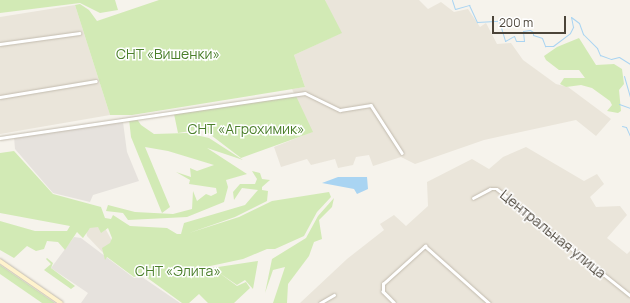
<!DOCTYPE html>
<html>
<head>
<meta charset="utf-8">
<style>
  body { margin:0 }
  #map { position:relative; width:630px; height:303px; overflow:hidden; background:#f6f3ec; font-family:Manrope,sans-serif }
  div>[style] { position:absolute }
  .residential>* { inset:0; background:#eae5da }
  .industrial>* { inset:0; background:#e6e2dd }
  .green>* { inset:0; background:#d2eab5 }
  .water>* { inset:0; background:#a9d4f2 }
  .stream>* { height:1px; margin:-0.5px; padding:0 0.5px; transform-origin:0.5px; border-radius:0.5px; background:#a9d4f2 }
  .roads { filter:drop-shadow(0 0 1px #c2bbae) drop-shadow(0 0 1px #c2bbae) }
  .street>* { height:2.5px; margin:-1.25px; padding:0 1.25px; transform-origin:1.25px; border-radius:1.25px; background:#fff }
  .secondary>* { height:3.5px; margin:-1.75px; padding:0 1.75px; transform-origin:1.75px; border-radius:1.75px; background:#fff3cd }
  span { translate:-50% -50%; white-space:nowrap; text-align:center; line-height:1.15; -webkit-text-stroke:3px #fff; paint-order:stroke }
  .park-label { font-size:14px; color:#4a7f2a }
  .street-label { font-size:14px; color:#4b4439 }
  .scale { position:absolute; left:492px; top:16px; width:74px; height:18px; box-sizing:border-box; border:2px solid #4b4439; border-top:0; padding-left:5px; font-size:12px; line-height:14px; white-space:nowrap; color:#4b4439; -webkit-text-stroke:3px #fff; paint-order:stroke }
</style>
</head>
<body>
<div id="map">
  <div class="residential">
    <i style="clip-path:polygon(325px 0,419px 0,428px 9px,441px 2px,454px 12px,468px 9px,480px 27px,486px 23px,497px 44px,511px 43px,523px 60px,556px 84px,568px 87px,611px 119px,596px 136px,576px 120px,484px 140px,415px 164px,401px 157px,373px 166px,369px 155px,356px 157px,353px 165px,338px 168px,335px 159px,311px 165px,307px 159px,281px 167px,274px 147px,312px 132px,292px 89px,305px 87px,294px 55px,341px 33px)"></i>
    <i style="clip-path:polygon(75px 5px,110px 115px,0 134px,0 17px)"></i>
    <i style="clip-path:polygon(526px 147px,584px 181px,597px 174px,604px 184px,590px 197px,596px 207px,620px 206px,627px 215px,607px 238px,627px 254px,630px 251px,630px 303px,300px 303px,347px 259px,384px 230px,380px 224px,394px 215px,406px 226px,428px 206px,427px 182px,472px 159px,489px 169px,503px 157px)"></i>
    <i style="clip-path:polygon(97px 223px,105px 228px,111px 239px,114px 251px,107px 257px,87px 236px,86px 231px)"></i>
  </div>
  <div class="industrial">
    <i style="clip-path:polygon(123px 122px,127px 152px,139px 181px,93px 195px,90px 202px,53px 193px,15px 149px,14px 137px)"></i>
    <i style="clip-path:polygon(74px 237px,81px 238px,134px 278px,142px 277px,180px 303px,81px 303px,88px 293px,51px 268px)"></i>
  </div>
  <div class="green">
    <i style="clip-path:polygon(0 0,115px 0,118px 10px,100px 13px,80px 3px,0 13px)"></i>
    <i style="clip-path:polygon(159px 0,325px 0,342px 33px,294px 55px,305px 87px,132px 115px,110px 115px,75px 5px,80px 4px,89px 10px,97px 21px)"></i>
    <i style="clip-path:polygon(579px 38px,596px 65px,614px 64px,622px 69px,624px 84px,619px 90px,621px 111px,618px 113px,607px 111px,612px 105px,610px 101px,592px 88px,581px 85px,566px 87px,560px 84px,564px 78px,585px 78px,579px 70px,559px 70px,546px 60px,544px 56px,557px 47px)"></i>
    <i style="clip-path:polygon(296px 96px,313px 132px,241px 158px,203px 129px,178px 133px,174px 114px)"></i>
    <i style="clip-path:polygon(129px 119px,137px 119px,141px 125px,154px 134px,187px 133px,209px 138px,243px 160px,207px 148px,247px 174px,226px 180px,228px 187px,224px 202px,187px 217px,128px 220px,123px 213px,106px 211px,108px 205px,135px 212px,173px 214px,192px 209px,193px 191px,197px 201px,206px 194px,211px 196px,217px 193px,216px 188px,189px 184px,190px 180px,176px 172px,191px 177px,190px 168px,197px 171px,214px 165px,168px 151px,145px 147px,170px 207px,162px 213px,131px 137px)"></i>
    <i style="clip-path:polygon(14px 151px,53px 194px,101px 207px,105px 218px,111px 219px,113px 215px,130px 226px,167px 228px,177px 234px,181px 234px,184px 223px,245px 205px,258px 190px,242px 188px,234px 200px,233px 192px,240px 184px,255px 184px,257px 179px,252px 171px,260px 173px,262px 179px,270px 180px,262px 187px,262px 190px,268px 191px,267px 201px,235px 217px,189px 233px,239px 217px,272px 201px,329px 192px,331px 197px,317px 212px,304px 236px,275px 249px,267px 249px,243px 259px,201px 268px,210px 277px,217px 272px,211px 273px,205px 269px,258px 261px,253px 289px,245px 280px,237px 285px,218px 272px,237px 286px,246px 282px,250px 288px,234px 303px,208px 303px,199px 294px,189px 303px,182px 303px,142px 274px,134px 277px,107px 257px,105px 260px,102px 248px,110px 243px,112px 238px,108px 228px,101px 233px,98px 227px,90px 228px,83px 238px,77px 232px,65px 250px,58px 242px,47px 241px,44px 249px,36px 251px,27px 246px,14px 258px,0 250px,0 221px,35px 231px,67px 231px,70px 226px,0 213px,0 153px)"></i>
    <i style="clip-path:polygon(334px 198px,332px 207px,319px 220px,322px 239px,314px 242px,309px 256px,288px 284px,287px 303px,273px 303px,285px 267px,273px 270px,265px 293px,272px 259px,306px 238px,318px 216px)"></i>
    <i style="clip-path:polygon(47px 258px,53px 263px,51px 268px,75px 286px,71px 289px,44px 270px,51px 264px,46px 259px)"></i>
    <i style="clip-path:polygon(0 265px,55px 303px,42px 303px,0 274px)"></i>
  </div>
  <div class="water">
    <i style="clip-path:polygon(338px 177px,367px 177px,368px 189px,357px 194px,354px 189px,322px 183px)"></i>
  </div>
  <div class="stream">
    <i style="left:452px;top:0;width:9px;rotate:72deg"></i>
    <i style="left:455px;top:9px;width:15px;rotate:-16deg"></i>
    <i style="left:469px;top:5px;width:19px;rotate:65deg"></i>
    <i style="left:477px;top:22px;width:22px;rotate:-3deg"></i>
    <i style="left:499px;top:21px;width:21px;rotate:73deg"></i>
    <i style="left:505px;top:41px;width:10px;rotate:-29deg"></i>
    <i style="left:514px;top:36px;width:5px;rotate:68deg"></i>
    <i style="left:516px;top:41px;width:8px"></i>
    <i style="left:524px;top:41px;width:10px;rotate:-96deg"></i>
    <i style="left:523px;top:31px;width:7px;rotate:-8deg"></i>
    <i style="left:530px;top:30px;width:4px;rotate:34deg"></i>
    <i style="left:533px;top:32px;width:3px;rotate:90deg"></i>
    <i style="left:533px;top:35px;width:9px;rotate:18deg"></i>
    <i style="left:542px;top:38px;width:9px;rotate:69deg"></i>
    <i style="left:545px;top:46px;width:8px"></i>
    <i style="left:553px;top:46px;width:21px;rotate:-37deg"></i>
    <i style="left:570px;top:33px;width:7px;rotate:-63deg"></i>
    <i style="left:573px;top:27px;width:10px;rotate:-101deg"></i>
    <i style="left:571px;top:17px;width:10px;rotate:37deg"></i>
    <i style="left:579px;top:23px;width:12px;rotate:70deg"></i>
    <i style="left:583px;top:34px;width:20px;rotate:45deg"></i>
    <i style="left:597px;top:48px;width:8px;rotate:67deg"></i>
    <i style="left:600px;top:55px;width:12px;rotate:20deg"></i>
    <i style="left:611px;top:59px;width:8px;rotate:-14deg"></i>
    <i style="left:619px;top:57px;width:13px;rotate:32deg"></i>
    <i style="left:624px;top:76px;width:22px;rotate:74deg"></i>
    <i style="left:619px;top:104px;width:12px;rotate:20deg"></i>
    <i style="left:622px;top:126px;width:4px;rotate:14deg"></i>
    <i style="left:626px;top:127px;width:10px;rotate:66deg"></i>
  </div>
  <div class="roads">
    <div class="street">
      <i style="left:0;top:44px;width:80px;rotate:-7.9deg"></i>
      <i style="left:0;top:97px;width:97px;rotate:-9.5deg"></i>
      <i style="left:0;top:138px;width:308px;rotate:-8.4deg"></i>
      <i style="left:305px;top:93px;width:39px;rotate:26deg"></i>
      <i style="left:340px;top:110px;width:31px;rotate:-9deg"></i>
      <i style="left:371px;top:105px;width:57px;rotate:57.1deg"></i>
      <i style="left:473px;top:198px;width:19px;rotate:-28deg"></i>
      <i style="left:490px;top:189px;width:7px"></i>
      <i style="left:497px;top:189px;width:170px;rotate:38.6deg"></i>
      <i style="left:320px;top:303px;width:16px;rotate:-30deg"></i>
      <i style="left:394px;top:303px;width:16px;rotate:-135deg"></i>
      <i style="left:383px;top:292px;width:8px;rotate:-90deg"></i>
      <i style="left:383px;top:284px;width:57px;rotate:-42.1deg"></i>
      <i style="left:425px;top:246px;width:86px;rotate:41.7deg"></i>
    </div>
    <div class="secondary">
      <i style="left:0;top:261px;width:74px;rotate:34.5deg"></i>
    </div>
  </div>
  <div class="park-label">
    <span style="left:168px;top:54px">СНТ «Вишенки»</span>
    <span style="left:246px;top:129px">СНТ «Агрохимик»</span>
    <span style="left:178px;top:271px">СНТ «Элита»</span>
  </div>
  <div class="street-label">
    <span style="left:553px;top:234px;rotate:39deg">Центральная улица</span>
  </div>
  <div class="scale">200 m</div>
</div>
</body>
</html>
